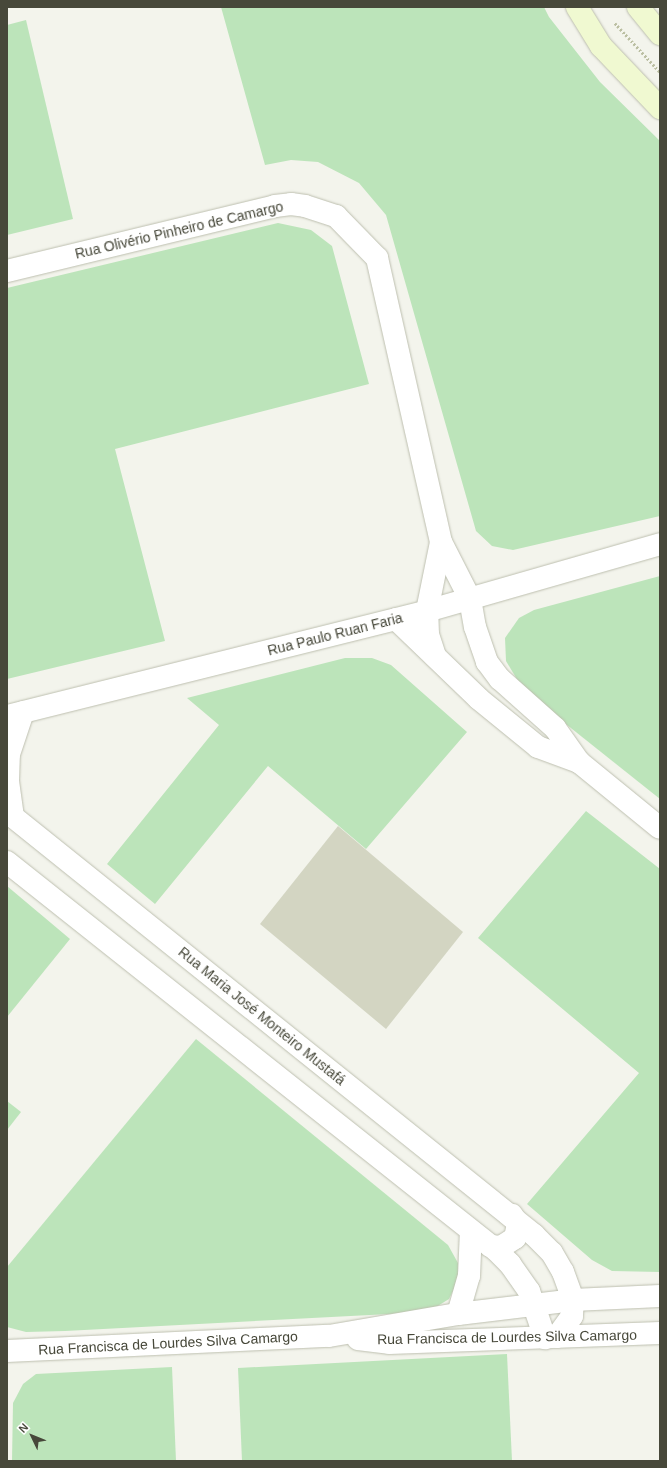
<!DOCTYPE html>
<html>
<head>
<meta charset="utf-8">
<style>
  body { margin:0 }
  #map { position:relative; width:667px; height:1468px; overflow:hidden; background:#f3f4ec; font-family:Helvetica,sans-serif }
  div>[style] { position:absolute }
  .green>* { inset:0; background:#bce4ba }
  .building>* { inset:0; background:#d3d5c2 }
  .path>* { height:2.5px; margin-top:-1.25px; transform-origin:0; background:repeating-linear-gradient(90deg,#bbbfa2 0 2px,transparent 0 4px) }
  .roads { filter:drop-shadow(0 0 1px #bdbfaf) drop-shadow(0 0 1px #bdbfaf) }
  .street>* { height:22px; margin:-11px; padding:0 11px; transform-origin:11px; border-radius:11px; background:#fff }
  .secondary>* { height:22px; margin:-11px; padding:0 11px; transform-origin:11px; border-radius:11px; background:#f0f9d1 }
  span { translate:-50% -50%; white-space:nowrap; text-align:center; line-height:1.15; -webkit-text-stroke:3.5px #fff; paint-order:stroke }
  .street-label { font-size:14px; color:#47483a }
  .frame { position:absolute; inset:0; border:8px solid #47483a; pointer-events:none }
  .north { position:absolute; left:12px; top:1416px; width:40px; height:40px; -webkit-text-stroke:3px #fff; paint-order:stroke; rotate:313deg; font-size:11px; font-weight:700; line-height:16px; text-align:center; color:#47483a }
  .north::after { content:''; display:block; margin:auto; width:14px; height:18px; background:#47483a; clip-path:polygon(50% 0,100% 100%,50% 72%,0 100%) }
</style>
</head>
<body>
<div id="map">
  <div class="green">
    <i style="clip-path:polygon(221px 7px,544px 7px,549px 17px,600px 82px,660px 141px,660px 516px,513px 550px,492px 546px,476px 531px,386px 215px,359px 183px,318px 162px,291px 160px,265px 165px)"></i>
    <i style="clip-path:polygon(26px 20px,73px 219px,7px 235px,7px 25px)"></i>
    <i style="clip-path:polygon(278px 223px,311px 230px,332px 246px,369px 384px,115px 449px,165px 641px,7px 679px,7px 288px)"></i>
    <i style="clip-path:polygon(660px 576px,660px 799px,547px 709px,518px 681px,506px 661px,505px 638px,519px 618px,534px 610px)"></i>
    <i style="clip-path:polygon(345px 658px,372px 658px,391px 665px,467px 732px,366px 849px,268px 766px,155px 904px,107px 864px,219px 725px,187px 698px)"></i>
    <i style="clip-path:polygon(586px 811px,660px 869px,660px 1272px,612px 1271px,592px 1260px,527px 1204px,639px 1073px,478px 938px)"></i>
    <i style="clip-path:polygon(7px 886px,70px 939px,7px 1017px)"></i>
    <i style="clip-path:polygon(196px 1039px,448px 1245px,458px 1263px,458px 1281px,449px 1299px,428px 1312px,65px 1331px,26px 1332px,7px 1327px,7px 1267px)"></i>
    <i style="clip-path:polygon(7px 1101px,21px 1112px,7px 1130px)"></i>
    <i style="clip-path:polygon(507px 1354px,512px 1461px,242px 1461px,238px 1368px)"></i>
    <i style="clip-path:polygon(172px 1367px,176px 1461px,12px 1461px,13px 1403px,23px 1384px,36px 1374px)"></i>
  </div>
  <div class="building">
    <i style="clip-path:polygon(338px 826px,463px 932px,386px 1029px,260px 924px)"></i>
  </div>
  <div class="path">
    <i style="left:615px;top:23px;width:67px;rotate:47.4deg"></i>
  </div>
  <div class="roads">
    <div class="street">
      <i style="left:7px;top:271px;width:276px;rotate:-13.6deg"></i>
      <i style="left:275px;top:206px;width:16px;rotate:-7deg"></i>
      <i style="left:291px;top:204px;width:14px;rotate:8deg"></i>
      <i style="left:305px;top:206px;width:33px;rotate:18deg"></i>
      <i style="left:336px;top:216px;width:59px;rotate:45.7deg"></i>
      <i style="left:377px;top:258px;width:291px;rotate:77.3deg"></i>
      <i style="left:441px;top:542px;width:64px;rotate:63deg"></i>
      <i style="left:470px;top:599px;width:28px;rotate:80deg"></i>
      <i style="left:475px;top:627px;width:37px;rotate:71deg"></i>
      <i style="left:487px;top:662px;width:21px;rotate:53deg"></i>
      <i style="left:500px;top:679px;width:74px;rotate:41.7deg"></i>
      <i style="left:555px;top:728px;width:42px;rotate:54.8deg"></i>
      <i style="left:579px;top:762px;width:104px;rotate:39.2deg"></i>
      <i style="left:396px;top:619px;width:115px;rotate:43.9deg"></i>
      <i style="left:479px;top:699px;width:76px;rotate:39.1deg"></i>
      <i style="left:538px;top:747px;width:44px;rotate:20.1deg"></i>
      <i style="left:435px;top:656px;width:22px;rotate:-108deg"></i>
      <i style="left:428px;top:635px;width:24px;rotate:-92deg"></i>
      <i style="left:427px;top:611px;width:70px;rotate:-78.5deg"></i>
      <i style="left:7px;top:716px;width:433px;rotate:-14deg"></i>
      <i style="left:427px;top:611px;width:242px;rotate:-16deg"></i>
      <i style="left:7px;top:812px;width:676px;rotate:38.75deg"></i>
      <i style="left:534px;top:1235px;width:25px;rotate:45deg"></i>
      <i style="left:552px;top:1253px;width:22px;rotate:60deg"></i>
      <i style="left:563px;top:1272px;width:30px;rotate:70deg"></i>
      <i style="left:573px;top:1300px;width:16px;rotate:94deg"></i>
      <i style="left:572px;top:1316px;width:26px;rotate:126deg"></i>
      <i style="left:13px;top:817px;width:37px;rotate:-98deg"></i>
      <i style="left:8px;top:780px;width:26px;rotate:-88deg"></i>
      <i style="left:9px;top:754px;width:44px;rotate:-71.6deg"></i>
      <i style="left:7px;top:862px;width:624px;rotate:38.43deg"></i>
      <i style="left:496px;top:1250px;width:20px;rotate:45deg"></i>
      <i style="left:510px;top:1264px;width:33px;rotate:55deg"></i>
      <i style="left:529px;top:1291px;width:50px;rotate:71.2deg"></i>
      <i style="left:490px;top:1246px;width:11px;rotate:5deg"></i>
      <i style="left:501px;top:1247px;width:17px;rotate:-33deg"></i>
      <i style="left:515px;top:1238px;width:14px;rotate:-78deg"></i>
      <i style="left:518px;top:1224px;width:11px;rotate:-124deg"></i>
      <i style="left:458px;top:1314px;width:40px;rotate:-74deg"></i>
      <i style="left:469px;top:1276px;width:45px;rotate:-87.5deg"></i>
      <i style="left:358px;top:1339px;width:31px;rotate:7deg"></i>
      <i style="left:389px;top:1343px;width:271px;rotate:-2.1deg"></i>
      <i style="left:7px;top:1351px;width:322px;rotate:-2.7deg"></i>
      <i style="left:329px;top:1336px;width:131px;rotate:-9.7deg"></i>
      <i style="left:458px;top:1314px;width:116px;rotate:-6.9deg"></i>
      <i style="left:573px;top:1300px;width:87px;rotate:-2.6deg"></i>
    </div>
    <div class="secondary">
      <i style="left:577px;top:7px;width:46px;rotate:58.4deg"></i>
      <i style="left:601px;top:46px;width:86px;rotate:46.4deg"></i>
      <i style="left:638px;top:7px;width:35px;rotate:51deg"></i>
    </div>
  </div>
  <div class="street-label">
    <span style="left:179px;top:230px;rotate:-13deg">Rua Olivério Pinheiro de Camargo</span>
    <span style="left:335px;top:634px;rotate:-14deg">Rua Paulo Ruan Faria</span>
    <span style="left:262px;top:1016px;rotate:39deg">Rua Maria José Monteiro Mustafá</span>
    <span style="left:507px;top:1337px;rotate:-1deg">Rua Francisca de Lourdes Silva Camargo</span>
    <span style="left:168px;top:1343px;rotate:-3deg">Rua Francisca de Lourdes Silva Camargo</span>
  </div>
  <div class="frame"></div>
  <div class="north">N</div>
</div>
</body>
</html>
